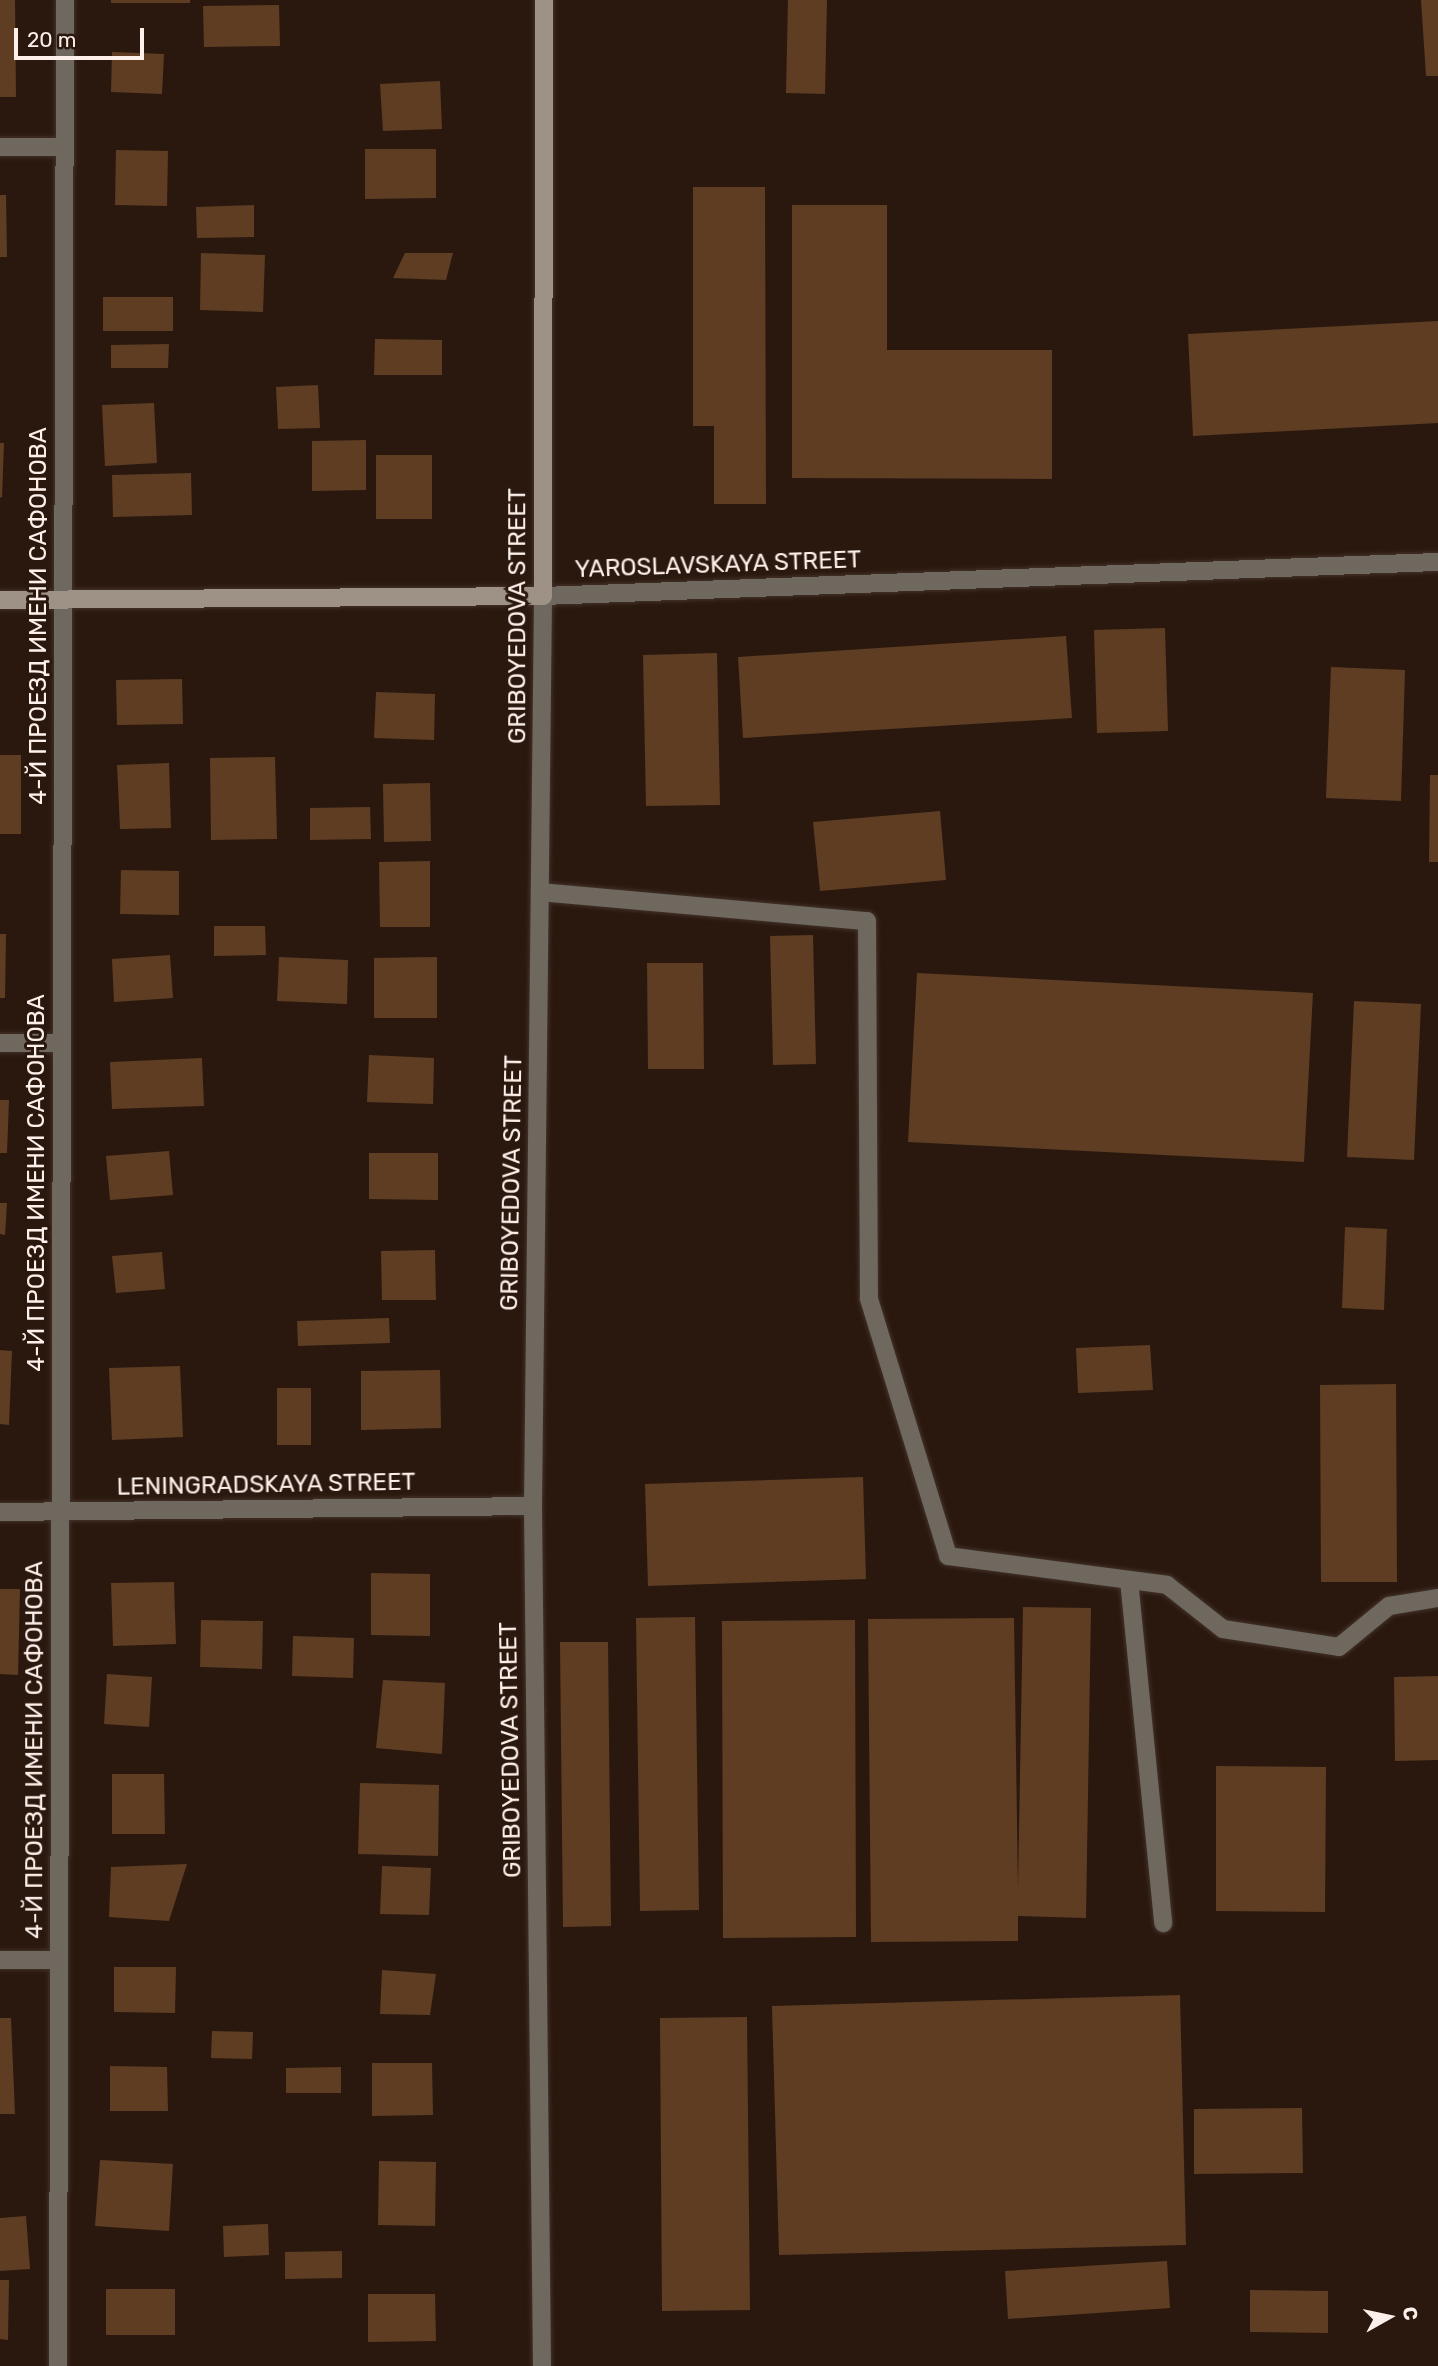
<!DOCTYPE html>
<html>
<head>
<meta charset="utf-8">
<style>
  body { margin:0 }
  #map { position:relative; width:1438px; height:2366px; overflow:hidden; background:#2a180f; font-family:Rubik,sans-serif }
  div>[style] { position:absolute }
  .building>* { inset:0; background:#5e3d23 }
  .roads { filter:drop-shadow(0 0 2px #433229) drop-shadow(0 0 2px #433229) }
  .lane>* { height:18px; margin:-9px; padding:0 9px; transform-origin:9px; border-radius:9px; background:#6e685f }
  .street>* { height:18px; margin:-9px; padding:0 9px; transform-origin:9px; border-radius:9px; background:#6e685f }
  .secondary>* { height:18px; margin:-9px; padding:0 9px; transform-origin:9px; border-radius:9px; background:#9d9285 }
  span { translate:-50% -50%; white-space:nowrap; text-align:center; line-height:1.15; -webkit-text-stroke:6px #2a180f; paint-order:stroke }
  .street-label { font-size:24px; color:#fdefe9 }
  .north { position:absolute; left:1354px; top:2282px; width:70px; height:70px; -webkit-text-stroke:5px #2a180f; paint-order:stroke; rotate:81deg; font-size:19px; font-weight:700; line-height:28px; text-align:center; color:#fdefe9 }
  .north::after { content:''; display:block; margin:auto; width:24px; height:32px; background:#fdefe9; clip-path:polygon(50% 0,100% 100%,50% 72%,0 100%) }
  .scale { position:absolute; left:14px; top:28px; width:130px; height:32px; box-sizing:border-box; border:4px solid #fdefe9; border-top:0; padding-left:9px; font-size:21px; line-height:24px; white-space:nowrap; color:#fdefe9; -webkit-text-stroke:5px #2a180f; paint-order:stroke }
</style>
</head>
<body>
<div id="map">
  <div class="building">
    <i style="clip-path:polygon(0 0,15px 0,16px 97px,0 97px)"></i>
    <i style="clip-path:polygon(111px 0,190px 0,190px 3px,111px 3px)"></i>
    <i style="clip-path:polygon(788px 0,827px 0,825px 94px,786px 93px)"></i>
    <i style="clip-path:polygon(1421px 0,1438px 0,1438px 76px,1426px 76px)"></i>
    <i style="clip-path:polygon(279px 5px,280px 46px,204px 47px,203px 6px)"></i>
    <i style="clip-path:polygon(112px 52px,164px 54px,162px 94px,111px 92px)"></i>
    <i style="clip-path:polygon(440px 81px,442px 129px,383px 131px,380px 84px)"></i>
    <i style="clip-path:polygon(365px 149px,436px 149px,436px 198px,365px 199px)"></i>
    <i style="clip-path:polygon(116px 150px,168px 151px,167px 206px,115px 205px)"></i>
    <i style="clip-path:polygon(693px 187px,765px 187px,766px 504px,714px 504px,714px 426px,693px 426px)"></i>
    <i style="clip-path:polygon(0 195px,6px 195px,7px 257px,0 257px)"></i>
    <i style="clip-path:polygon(254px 205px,254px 237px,197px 238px,196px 207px)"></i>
    <i style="clip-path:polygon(792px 205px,887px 205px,887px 350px,1052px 350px,1052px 479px,792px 478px)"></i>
    <i style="clip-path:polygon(201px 253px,265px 255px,263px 312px,200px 310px)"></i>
    <i style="clip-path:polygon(405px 253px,453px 253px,446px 280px,393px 278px)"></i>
    <i style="clip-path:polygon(103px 297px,173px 297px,173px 331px,103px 331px)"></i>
    <i style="clip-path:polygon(1438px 321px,1438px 423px,1193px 436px,1188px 334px)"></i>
    <i style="clip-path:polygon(375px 339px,442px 340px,442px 375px,374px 375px)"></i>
    <i style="clip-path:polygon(169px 344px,168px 368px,111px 368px,111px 345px)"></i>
    <i style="clip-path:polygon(318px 385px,320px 428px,278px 429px,276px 387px)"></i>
    <i style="clip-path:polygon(154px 403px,157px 463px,105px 466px,102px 405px)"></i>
    <i style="clip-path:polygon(366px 440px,366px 490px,312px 491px,312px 441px)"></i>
    <i style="clip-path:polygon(0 443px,4px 443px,2px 498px,0 497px)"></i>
    <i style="clip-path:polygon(376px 455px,432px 455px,432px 519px,376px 519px)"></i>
    <i style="clip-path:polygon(191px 473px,192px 515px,113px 517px,112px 475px)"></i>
    <i style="clip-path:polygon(1165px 628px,1168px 731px,1097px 733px,1094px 630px)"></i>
    <i style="clip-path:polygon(1066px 636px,1072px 718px,743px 738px,738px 657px)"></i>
    <i style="clip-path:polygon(717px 653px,720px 805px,646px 806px,643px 655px)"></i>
    <i style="clip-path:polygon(1331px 667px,1405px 670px,1401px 801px,1326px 798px)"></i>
    <i style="clip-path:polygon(182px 679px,183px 724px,117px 725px,116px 680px)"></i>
    <i style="clip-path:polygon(376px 692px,435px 694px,434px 740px,374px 738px)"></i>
    <i style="clip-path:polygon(0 755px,21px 755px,21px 834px,0 834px)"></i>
    <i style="clip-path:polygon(275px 757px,277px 839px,211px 840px,210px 758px)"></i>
    <i style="clip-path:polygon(169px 763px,171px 828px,120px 829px,117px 765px)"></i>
    <i style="clip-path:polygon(1430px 775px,1438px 775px,1438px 862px,1429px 862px)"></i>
    <i style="clip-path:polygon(430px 783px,431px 841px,384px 842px,383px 784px)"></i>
    <i style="clip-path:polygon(370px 807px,371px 839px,310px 840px,310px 808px)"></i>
    <i style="clip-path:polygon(940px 811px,946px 880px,820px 891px,813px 822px)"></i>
    <i style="clip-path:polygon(430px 861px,430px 927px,380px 927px,379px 862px)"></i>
    <i style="clip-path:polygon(121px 870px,179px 871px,179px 915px,120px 914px)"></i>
    <i style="clip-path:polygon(214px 926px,265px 926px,266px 955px,214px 956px)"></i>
    <i style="clip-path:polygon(0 934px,6px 934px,5px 998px,0 998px)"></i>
    <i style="clip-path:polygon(813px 935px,816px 1064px,773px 1065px,770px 936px)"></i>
    <i style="clip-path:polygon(170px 955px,173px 998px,114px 1002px,112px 959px)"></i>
    <i style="clip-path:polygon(279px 957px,348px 960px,347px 1004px,277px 1001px)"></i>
    <i style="clip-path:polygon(437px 957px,437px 1018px,374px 1018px,374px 958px)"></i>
    <i style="clip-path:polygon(647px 963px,703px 963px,704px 1069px,648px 1069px)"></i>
    <i style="clip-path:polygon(917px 973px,1313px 993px,1304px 1162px,908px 1142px)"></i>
    <i style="clip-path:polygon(1354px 1001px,1421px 1004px,1414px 1160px,1347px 1157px)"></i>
    <i style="clip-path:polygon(369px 1055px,434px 1058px,433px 1104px,367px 1102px)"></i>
    <i style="clip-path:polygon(202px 1058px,204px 1106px,112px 1109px,110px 1062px)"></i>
    <i style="clip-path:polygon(0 1100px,9px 1100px,7px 1153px,0 1153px)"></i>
    <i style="clip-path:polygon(169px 1151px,173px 1195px,110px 1200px,106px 1156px)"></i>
    <i style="clip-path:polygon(369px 1153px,438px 1153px,438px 1200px,369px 1199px)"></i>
    <i style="clip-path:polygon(0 1203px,7px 1203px,5px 1235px,0 1234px)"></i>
    <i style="clip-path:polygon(1345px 1227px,1387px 1229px,1384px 1310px,1342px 1308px)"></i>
    <i style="clip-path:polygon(435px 1250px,436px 1300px,382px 1300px,381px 1251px)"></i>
    <i style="clip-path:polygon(162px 1252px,165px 1289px,116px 1293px,112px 1256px)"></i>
    <i style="clip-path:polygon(389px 1318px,390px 1343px,298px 1346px,297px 1321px)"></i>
    <i style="clip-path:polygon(1150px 1345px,1153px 1390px,1078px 1393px,1076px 1348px)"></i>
    <i style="clip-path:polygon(0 1350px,12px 1351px,9px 1425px,0 1424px)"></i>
    <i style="clip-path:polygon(180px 1366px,183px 1437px,112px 1440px,109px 1368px)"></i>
    <i style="clip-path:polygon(440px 1370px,441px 1428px,361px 1430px,361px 1371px)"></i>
    <i style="clip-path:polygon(1396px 1384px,1397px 1582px,1321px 1582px,1320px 1385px)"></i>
    <i style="clip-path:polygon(277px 1388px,311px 1388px,311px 1445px,277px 1445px)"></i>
    <i style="clip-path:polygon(863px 1477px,866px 1579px,648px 1586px,645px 1484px)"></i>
    <i style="clip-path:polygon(371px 1573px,430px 1574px,430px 1636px,371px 1635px)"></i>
    <i style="clip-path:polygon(174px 1582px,176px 1644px,113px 1646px,111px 1583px)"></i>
    <i style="clip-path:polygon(0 1589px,20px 1589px,18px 1675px,0 1674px)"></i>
    <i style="clip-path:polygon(1023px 1607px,1091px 1608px,1086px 1918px,1018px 1916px,1018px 1941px,871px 1942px,868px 1619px,1014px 1618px,1018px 1888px)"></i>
    <i style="clip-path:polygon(695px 1617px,699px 1910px,640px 1911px,636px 1618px)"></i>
    <i style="clip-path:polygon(201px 1620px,263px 1621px,262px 1669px,200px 1667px)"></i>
    <i style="clip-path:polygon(855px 1620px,856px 1937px,723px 1938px,722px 1621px)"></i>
    <i style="clip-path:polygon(293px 1636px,354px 1638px,353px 1678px,292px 1676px)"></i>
    <i style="clip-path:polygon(560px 1642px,608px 1642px,611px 1926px,563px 1927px)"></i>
    <i style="clip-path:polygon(107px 1674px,152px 1677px,149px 1727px,104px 1724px)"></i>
    <i style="clip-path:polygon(1438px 1676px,1438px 1760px,1395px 1761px,1394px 1677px)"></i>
    <i style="clip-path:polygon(383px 1680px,445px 1683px,442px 1754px,376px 1748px)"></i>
    <i style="clip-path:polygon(1216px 1766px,1326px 1767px,1325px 1912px,1216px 1911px)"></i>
    <i style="clip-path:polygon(112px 1774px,164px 1774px,165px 1834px,112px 1834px)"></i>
    <i style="clip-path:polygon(360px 1783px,439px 1785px,438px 1856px,358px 1854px)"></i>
    <i style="clip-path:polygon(187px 1864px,169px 1921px,109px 1917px,111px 1867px)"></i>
    <i style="clip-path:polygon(382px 1866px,431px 1868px,429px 1915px,380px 1914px)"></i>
    <i style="clip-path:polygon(114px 1967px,176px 1967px,175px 2013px,114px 2012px)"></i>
    <i style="clip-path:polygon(382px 1970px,436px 1974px,430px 2015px,380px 2014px)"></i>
    <i style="clip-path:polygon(1180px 1995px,1186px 2245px,779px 2255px,772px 2006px)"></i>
    <i style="clip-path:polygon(747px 2017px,750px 2310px,662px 2311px,660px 2018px)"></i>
    <i style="clip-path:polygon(0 2018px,11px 2018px,15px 2114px,0 2114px)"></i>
    <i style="clip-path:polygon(212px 2031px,253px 2032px,252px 2059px,211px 2058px)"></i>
    <i style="clip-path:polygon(372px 2063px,432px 2063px,433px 2115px,372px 2116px)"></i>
    <i style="clip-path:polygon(110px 2066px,167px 2067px,168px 2111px,110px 2111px)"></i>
    <i style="clip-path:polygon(341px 2067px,341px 2093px,286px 2093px,286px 2068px)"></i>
    <i style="clip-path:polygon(1302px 2108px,1303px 2173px,1194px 2174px,1194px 2109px)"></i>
    <i style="clip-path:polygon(100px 2160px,173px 2164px,169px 2231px,95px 2226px)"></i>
    <i style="clip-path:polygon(379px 2161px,436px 2162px,435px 2226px,378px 2225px)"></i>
    <i style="clip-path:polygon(26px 2216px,30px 2269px,0 2271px,0 2218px)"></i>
    <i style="clip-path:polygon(268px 2224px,269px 2255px,224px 2257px,223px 2226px)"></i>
    <i style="clip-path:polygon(342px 2251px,342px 2278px,285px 2279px,285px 2252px)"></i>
    <i style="clip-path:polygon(1167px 2261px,1170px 2308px,1008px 2319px,1005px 2271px)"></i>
    <i style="clip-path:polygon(0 2280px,9px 2280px,8px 2340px,0 2339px)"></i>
    <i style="clip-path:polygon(106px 2289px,175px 2289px,175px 2335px,106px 2335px)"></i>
    <i style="clip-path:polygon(1250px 2290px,1328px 2291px,1328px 2333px,1250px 2332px)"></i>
    <i style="clip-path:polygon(368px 2294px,435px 2294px,436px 2341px,368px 2342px)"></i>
  </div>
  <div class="roads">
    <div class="lane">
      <i style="left:540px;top:892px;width:328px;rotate:5.1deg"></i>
      <i style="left:867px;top:921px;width:378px;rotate:89.7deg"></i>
      <i style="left:869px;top:1299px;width:269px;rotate:72.9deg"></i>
      <i style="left:948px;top:1556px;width:221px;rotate:7.5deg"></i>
      <i style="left:1167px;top:1585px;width:71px;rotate:38.2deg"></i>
      <i style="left:1223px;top:1629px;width:117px;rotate:8.8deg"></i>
      <i style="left:1339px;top:1647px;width:65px;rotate:-39.4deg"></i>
      <i style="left:1389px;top:1606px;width:50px;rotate:-9.3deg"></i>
      <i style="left:1129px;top:1580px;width:345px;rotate:84.3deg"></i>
    </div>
    <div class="street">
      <i style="left:0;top:147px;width:65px"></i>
      <i style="left:0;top:1043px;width:62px"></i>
      <i style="left:0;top:1512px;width:533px;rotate:-0.64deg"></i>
      <i style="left:0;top:1960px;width:59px"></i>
      <i style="left:58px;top:2366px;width:2366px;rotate:-89.83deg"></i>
      <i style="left:542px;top:2366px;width:860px;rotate:-90.6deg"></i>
      <i style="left:533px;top:1506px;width:910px;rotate:-89.37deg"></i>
      <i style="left:543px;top:596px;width:896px;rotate:-2.18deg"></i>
    </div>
    <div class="secondary">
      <i style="left:0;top:600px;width:543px;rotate:-0.42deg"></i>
      <i style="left:543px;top:596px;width:596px;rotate:-89.9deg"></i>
    </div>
  </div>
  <div class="street-label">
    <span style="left:718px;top:565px;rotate:-2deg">YAROSLAVSKAYA STREET</span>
    <span style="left:39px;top:616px;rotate:-90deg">4-Й ПРОЕЗД ИМЕНИ САФОНОВА</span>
    <span style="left:518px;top:616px;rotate:-90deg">GRIBOYEDOVA STREET</span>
    <span style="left:37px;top:1183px;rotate:-90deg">4-Й ПРОЕЗД ИМЕНИ САФОНОВА</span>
    <span style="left:512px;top:1183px;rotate:-89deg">GRIBOYEDOVA STREET</span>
    <span style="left:266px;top:1485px;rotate:-1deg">LENINGRADSKAYA STREET</span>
    <span style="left:35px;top:1750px;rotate:-90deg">4-Й ПРОЕЗД ИМЕНИ САФОНОВА</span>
    <span style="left:511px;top:1750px;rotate:-91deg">GRIBOYEDOVA STREET</span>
  </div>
  <div class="north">С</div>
  <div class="scale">20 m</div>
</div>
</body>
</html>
